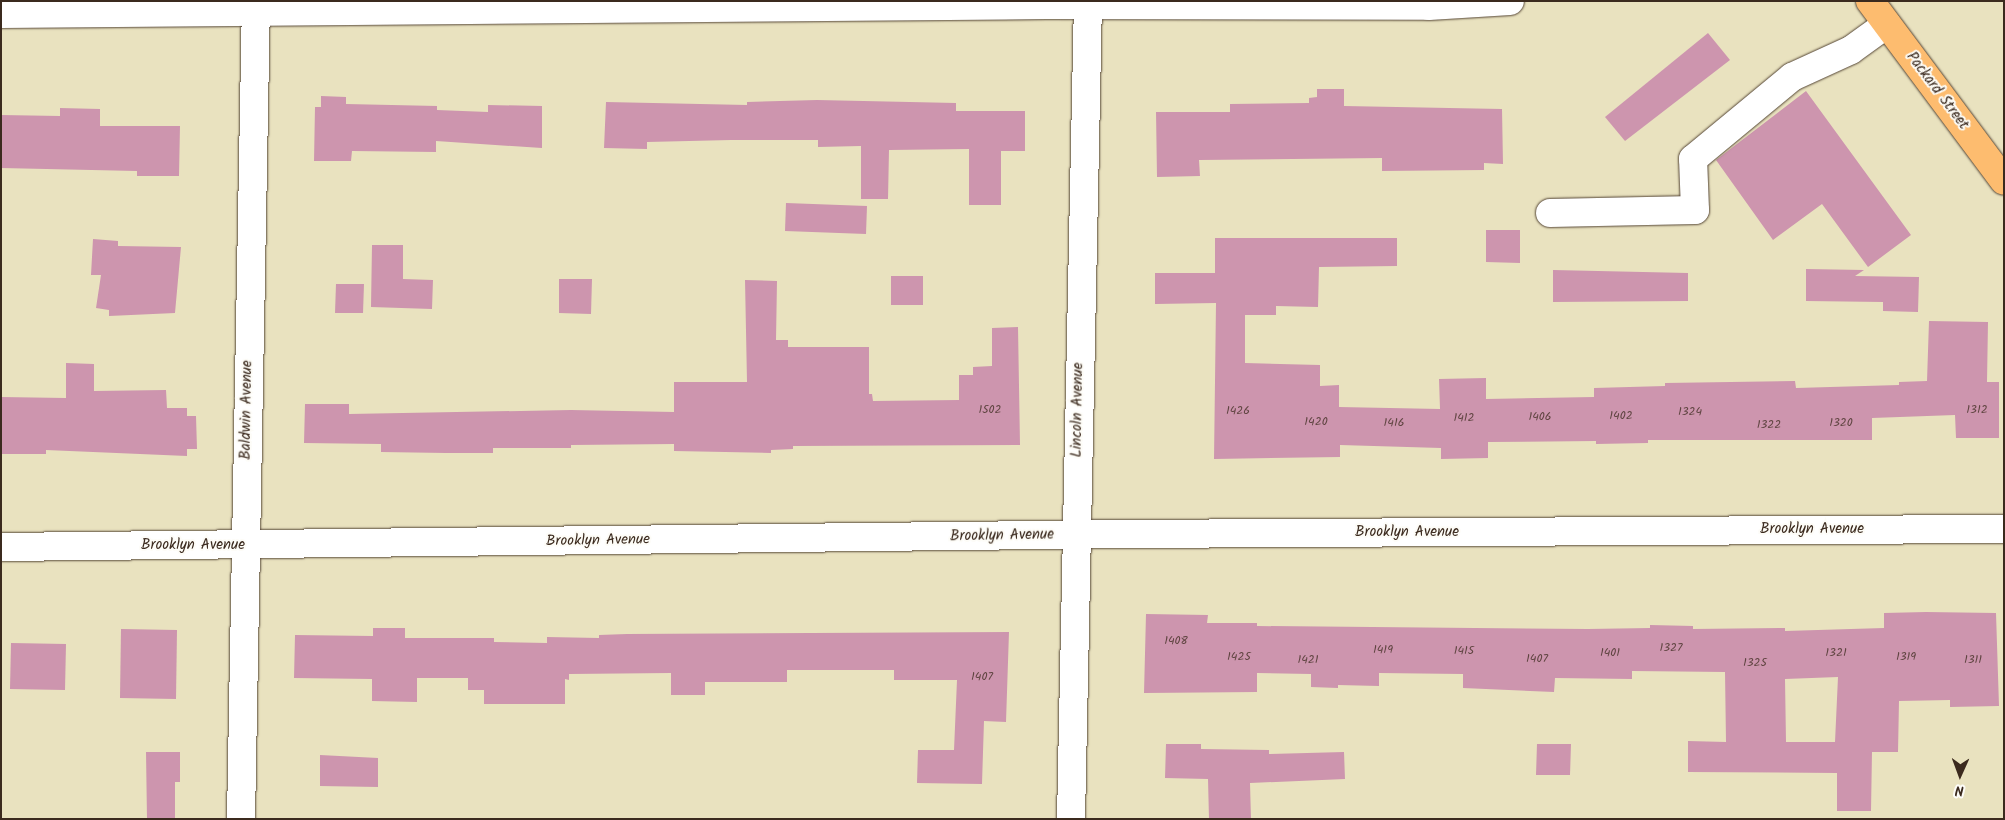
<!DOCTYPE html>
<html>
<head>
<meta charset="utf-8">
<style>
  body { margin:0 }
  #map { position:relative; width:2005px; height:820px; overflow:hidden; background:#e9e2bf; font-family:Kalam,sans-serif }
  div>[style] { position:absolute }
  .building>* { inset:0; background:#cd95ae }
  .roads { filter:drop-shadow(0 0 1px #554636) drop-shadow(0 0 1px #554636) }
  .minor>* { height:28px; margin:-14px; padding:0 14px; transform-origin:14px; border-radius:14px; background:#fff }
  .major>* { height:28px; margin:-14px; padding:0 14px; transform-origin:14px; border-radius:14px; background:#fdbc6f }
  span { translate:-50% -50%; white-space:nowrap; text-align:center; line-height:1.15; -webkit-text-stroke:4px #fdfcf7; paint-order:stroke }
  .number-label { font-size:12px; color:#604542 }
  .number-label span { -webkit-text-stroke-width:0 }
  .street-label { font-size:15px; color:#3b2a1e }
  .frame { position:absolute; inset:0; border:2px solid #3b2a1e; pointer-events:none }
  .north { position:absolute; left:1935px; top:750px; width:50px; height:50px; -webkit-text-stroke:4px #fdfcf7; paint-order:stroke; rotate:182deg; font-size:14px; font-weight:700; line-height:20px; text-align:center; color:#3b2a1e }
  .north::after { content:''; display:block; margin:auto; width:18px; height:22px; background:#3b2a1e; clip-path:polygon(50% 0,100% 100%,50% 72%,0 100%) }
</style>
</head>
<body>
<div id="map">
  <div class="building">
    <i style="clip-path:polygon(1708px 33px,1730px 60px,1625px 141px,1605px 117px)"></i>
    <i style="clip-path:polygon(1317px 89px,1344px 89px,1344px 106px,1502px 109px,1503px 164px,1484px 163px,1484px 170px,1382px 171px,1382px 158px,1199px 160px,1200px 176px,1157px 177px,1156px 112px,1230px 112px,1230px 104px,1309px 103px,1309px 98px,1317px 97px)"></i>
    <i style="clip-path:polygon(1806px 91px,1911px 235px,1868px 267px,1822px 204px,1773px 240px,1716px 160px)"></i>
    <i style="clip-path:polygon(321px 96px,346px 97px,346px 104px,437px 106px,437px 110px,488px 112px,488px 105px,542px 106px,542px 148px,436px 141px,436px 152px,352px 151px,351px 161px,314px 161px,315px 107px,321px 107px)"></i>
    <i style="clip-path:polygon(817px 100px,956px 103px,956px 111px,1025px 111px,1025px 151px,1001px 151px,1001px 205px,969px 205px,969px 149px,889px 150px,888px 199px,861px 199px,861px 146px,818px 147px,818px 140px,731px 140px,647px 142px,647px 149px,604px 148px,606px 102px,747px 105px,747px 102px)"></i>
    <i style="clip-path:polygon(60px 108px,100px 109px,100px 126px,180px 126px,179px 176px,137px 176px,137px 171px,1px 168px,1px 115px,60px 116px)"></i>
    <i style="clip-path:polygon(786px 203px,867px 206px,866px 234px,785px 231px)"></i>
    <i style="clip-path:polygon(1486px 230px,1520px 230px,1520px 263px,1486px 262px)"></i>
    <i style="clip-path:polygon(1215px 238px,1397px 238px,1397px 266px,1319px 267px,1318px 307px,1276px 306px,1276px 315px,1245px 315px,1245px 363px,1320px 365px,1320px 386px,1339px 385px,1339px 407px,1440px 409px,1439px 379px,1486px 378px,1486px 399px,1594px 397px,1594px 388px,1665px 386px,1665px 383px,1795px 381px,1796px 388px,1899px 385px,1899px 382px,1927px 381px,1929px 321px,1988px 322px,1987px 382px,1999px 382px,1999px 438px,1956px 438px,1955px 415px,1872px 418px,1872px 440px,1648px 440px,1648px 443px,1596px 444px,1596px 441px,1488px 442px,1488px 458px,1441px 459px,1441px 448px,1340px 445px,1340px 457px,1214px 459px,1216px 303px,1155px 304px,1155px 273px,1215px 273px)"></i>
    <i style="clip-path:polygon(93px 239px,118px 241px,118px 246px,181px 247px,175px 313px,109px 316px,109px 310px,96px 308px,101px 275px,91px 275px)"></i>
    <i style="clip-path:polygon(372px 245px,403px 245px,403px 279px,433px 280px,432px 309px,371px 307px)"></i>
    <i style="clip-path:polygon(1806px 269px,1864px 270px,1855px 276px,1919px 277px,1918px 312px,1883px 311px,1883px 302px,1806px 301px)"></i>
    <i style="clip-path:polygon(1553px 270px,1688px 273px,1688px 301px,1553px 302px)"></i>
    <i style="clip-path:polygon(891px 276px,923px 276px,923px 305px,891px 305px)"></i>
    <i style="clip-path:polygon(559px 279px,592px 279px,591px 314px,559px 313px)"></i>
    <i style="clip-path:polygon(745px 280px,777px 281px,776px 340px,788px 340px,788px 347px,869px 347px,869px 394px,872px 394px,873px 401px,959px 400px,959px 375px,973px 375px,973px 367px,992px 366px,992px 328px,1018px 327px,1020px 445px,793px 446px,793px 449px,771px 450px,771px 453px,674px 451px,674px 444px,571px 445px,571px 448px,493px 448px,493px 453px,446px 453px,381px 452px,381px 444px,304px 443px,305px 404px,349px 404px,349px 414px,571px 410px,674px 412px,674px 382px,747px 382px)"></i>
    <i style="clip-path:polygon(336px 284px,364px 284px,363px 313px,335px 313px)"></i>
    <i style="clip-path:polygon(66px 363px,94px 364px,94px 391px,166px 390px,167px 408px,187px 408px,187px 416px,196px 416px,197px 449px,187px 449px,187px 456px,46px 450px,46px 454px,1px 454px,1px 397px,66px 398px)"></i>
    <i style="clip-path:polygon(evenodd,1926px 612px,1996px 613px,1999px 706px,1950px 707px,1950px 700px,1899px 701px,1898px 752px,1872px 752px,1871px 811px,1837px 811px,1837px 773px,1688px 772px,1688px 741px,1726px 742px,1725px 672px,1632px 671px,1632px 679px,1555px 678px,1554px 692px,1463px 688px,1463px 674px,1379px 673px,1379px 686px,1338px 685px,1338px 688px,1311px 687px,1311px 674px,1257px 673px,1257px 692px,1144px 693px,1146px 614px,1208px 615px,1207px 623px,1257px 623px,1257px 626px,1588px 629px,1650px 628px,1650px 625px,1693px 626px,1693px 629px,1785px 628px,1785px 631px,1884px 628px,1884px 613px,1926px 612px,1838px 677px,1835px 742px,1786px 742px,1785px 679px,1838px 677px)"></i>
    <i style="clip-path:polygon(373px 628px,405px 628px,405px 638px,494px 638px,494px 642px,547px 643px,547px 637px,599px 638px,599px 635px,627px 634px,1009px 632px,1006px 722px,984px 721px,982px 784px,917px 783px,918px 750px,954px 750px,957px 680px,894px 680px,894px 670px,787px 670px,787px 682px,705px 682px,705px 695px,671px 695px,671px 673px,569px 674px,569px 680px,565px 679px,565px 704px,484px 704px,484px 690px,468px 690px,468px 678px,417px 678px,417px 702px,372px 701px,372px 679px,294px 678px,295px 635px,373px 636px)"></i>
    <i style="clip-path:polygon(121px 629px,177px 630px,176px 699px,120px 698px)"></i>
    <i style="clip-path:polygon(11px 643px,66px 644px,65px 690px,10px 689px)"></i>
    <i style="clip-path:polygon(1166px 744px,1201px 744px,1201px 749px,1269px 750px,1269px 754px,1344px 752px,1345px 779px,1250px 783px,1251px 819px,1209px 819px,1208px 779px,1165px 778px)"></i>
    <i style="clip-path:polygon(1537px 744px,1571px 744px,1570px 775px,1536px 775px)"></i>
    <i style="clip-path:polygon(146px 752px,180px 752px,180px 782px,175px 782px,175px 819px,147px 819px)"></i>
    <i style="clip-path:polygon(320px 755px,378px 758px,378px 787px,320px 786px)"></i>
  </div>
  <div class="roads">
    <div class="minor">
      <i style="left:1px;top:14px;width:1045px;rotate:-0.49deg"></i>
      <i style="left:1046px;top:5px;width:383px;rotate:0.1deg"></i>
      <i style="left:1429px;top:6px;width:81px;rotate:-3.5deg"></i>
      <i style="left:1550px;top:213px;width:145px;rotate:-1.2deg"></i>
      <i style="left:1695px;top:210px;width:51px;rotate:-92.2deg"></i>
      <i style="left:1693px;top:159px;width:129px;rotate:-39.6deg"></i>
      <i style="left:1792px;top:77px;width:65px;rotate:-24.6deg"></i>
      <i style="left:1851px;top:50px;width:44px;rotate:-35.8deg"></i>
      <i style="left:1px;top:547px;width:1122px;rotate:-0.66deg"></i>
      <i style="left:1123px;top:534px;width:881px;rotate:-0.33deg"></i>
      <i style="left:241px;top:819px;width:818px;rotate:-88.95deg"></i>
      <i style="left:1071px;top:819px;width:818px;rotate:-88.81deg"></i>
    </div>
    <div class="major">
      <i style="left:1870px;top:1px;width:224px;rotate:53.3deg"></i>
    </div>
  </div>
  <div class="number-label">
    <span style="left:990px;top:410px">1502</span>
    <span style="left:1977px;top:410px">1312</span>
    <span style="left:1238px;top:411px">1426</span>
    <span style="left:1690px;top:412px">1324</span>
    <span style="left:1621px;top:416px">1402</span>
    <span style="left:1540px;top:417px">1406</span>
    <span style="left:1464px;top:418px">1412</span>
    <span style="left:1316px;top:422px">1420</span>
    <span style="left:1394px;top:423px">1416</span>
    <span style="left:1841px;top:423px">1320</span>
    <span style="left:1769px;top:425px">1322</span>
    <span style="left:1176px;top:641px">1408</span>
    <span style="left:1671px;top:648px">1327</span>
    <span style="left:1383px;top:650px">1419</span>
    <span style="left:1464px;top:651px">1415</span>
    <span style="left:1610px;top:653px">1401</span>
    <span style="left:1836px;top:653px">1321</span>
    <span style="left:1239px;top:657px">1425</span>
    <span style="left:1906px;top:657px">1319</span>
    <span style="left:1537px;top:659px">1407</span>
    <span style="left:1308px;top:660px">1421</span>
    <span style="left:1973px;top:660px">1311</span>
    <span style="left:1755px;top:663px">1325</span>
    <span style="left:982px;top:677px">1407</span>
  </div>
  <div class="street-label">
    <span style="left:1937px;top:91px;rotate:53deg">Packard Street</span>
    <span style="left:247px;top:410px;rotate:-89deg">Baldwin Avenue</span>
    <span style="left:1078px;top:410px;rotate:-89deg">Lincoln Avenue</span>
    <span style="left:1812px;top:530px">Brooklyn Avenue</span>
    <span style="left:1407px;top:533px">Brooklyn Avenue</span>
    <span style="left:1002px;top:536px;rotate:-1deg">Brooklyn Avenue</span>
    <span style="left:598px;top:541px;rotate:-1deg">Brooklyn Avenue</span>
    <span style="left:193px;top:546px">Brooklyn Avenue</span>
  </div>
  <div class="frame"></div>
  <div class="north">N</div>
</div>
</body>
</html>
